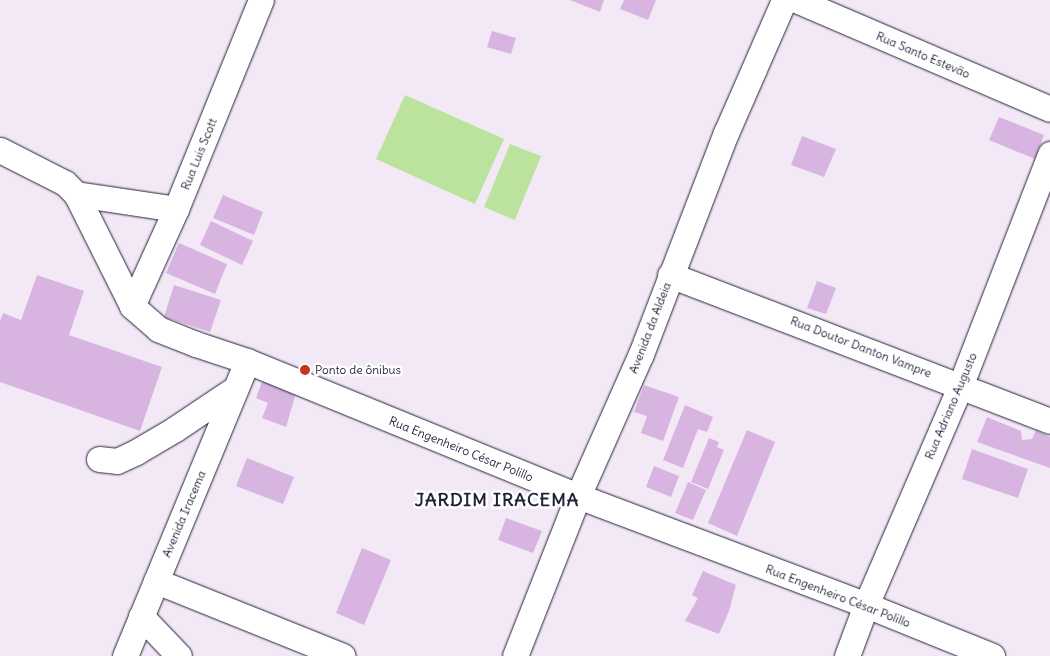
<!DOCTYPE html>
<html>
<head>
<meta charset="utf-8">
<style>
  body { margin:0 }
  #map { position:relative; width:1050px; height:656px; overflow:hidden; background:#f3e9f6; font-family:Delius,sans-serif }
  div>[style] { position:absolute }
  .green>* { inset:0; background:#bce39e }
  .building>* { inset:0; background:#d8b5e0 }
  .roads { filter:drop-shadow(0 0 1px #22223b) drop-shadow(0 0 1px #22223b) }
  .minor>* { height:25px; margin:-12.5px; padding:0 12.5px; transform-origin:12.5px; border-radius:12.5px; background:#fff }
  .dots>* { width:14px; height:14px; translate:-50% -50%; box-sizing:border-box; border:2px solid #fff; border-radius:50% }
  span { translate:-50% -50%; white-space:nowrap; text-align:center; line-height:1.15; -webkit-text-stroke:5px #fff; paint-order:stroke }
  .street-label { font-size:12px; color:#22223b }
  .poi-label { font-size:12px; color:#22223b }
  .left { translate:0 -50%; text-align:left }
  .district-label { font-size:18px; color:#22223b; font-weight:700; letter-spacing:1px }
</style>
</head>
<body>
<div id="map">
  <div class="green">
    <i style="clip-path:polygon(405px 95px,504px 139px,475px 204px,376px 159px)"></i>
    <i style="clip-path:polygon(510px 144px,541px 156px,515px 220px,484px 207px)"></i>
  </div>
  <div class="building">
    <i style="clip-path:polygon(570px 0,604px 0,600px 12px)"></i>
    <i style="clip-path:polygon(624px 0,656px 0,648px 20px,620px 9px)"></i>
    <i style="clip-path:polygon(492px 31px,516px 38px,511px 54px,487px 47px)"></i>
    <i style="clip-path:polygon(999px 117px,1044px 135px,1035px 159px,989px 140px)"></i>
    <i style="clip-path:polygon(802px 136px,836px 149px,824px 177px,791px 165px)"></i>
    <i style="clip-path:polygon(223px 195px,263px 212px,254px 235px,213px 218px)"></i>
    <i style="clip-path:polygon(211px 221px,253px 241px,242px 265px,200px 245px)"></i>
    <i style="clip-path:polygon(179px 243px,227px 264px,215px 294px,166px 273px)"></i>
    <i style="clip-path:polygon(37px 275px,84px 291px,69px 335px,162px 367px,140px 431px,0 382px,0 321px,3px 313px,21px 320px)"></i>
    <i style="clip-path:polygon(817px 281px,836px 288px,826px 314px,807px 308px)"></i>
    <i style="clip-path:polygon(174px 285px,221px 300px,210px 332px,164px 317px)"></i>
    <i style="clip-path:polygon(263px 379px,296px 393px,286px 427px,262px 418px,268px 403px,256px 398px)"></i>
    <i style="clip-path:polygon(644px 385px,679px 397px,663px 441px,641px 433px,647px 416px,634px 412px)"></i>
    <i style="clip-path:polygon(685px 405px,713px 417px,707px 432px,698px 429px,683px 468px,663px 460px)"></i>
    <i style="clip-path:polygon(987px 417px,1021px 431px,1022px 440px,1032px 439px,1036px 430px,1050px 437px,1050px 468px,977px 442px)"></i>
    <i style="clip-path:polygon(747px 430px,775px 442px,737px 536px,708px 523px)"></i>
    <i style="clip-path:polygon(709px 438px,719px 442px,717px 447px,724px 450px,708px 489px,691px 482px)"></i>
    <i style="clip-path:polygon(972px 449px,1028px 469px,1018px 498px,962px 479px)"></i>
    <i style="clip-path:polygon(247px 458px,294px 477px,283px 504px,236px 486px)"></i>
    <i style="clip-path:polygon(654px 466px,679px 476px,671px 497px,646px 487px)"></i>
    <i style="clip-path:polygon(688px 482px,706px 490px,693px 520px,675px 513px)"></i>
    <i style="clip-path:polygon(506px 518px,542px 531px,533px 553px,498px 540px)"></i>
    <i style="clip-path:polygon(362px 548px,391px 560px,364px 625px,336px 613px)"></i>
    <i style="clip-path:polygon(703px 571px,736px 585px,729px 611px,719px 634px,685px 621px,698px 598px,692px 595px)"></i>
  </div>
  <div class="roads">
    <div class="minor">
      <i style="left:796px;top:0;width:276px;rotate:23.2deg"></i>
      <i style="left:0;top:150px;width:73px;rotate:26.9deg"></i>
      <i style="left:65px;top:183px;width:16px;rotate:45deg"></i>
      <i style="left:76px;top:194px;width:125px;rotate:63.4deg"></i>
      <i style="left:132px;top:306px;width:35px;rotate:41deg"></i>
      <i style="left:158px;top:329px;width:41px;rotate:21.5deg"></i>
      <i style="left:196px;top:344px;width:54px;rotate:18.4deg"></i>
      <i style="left:247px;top:361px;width:357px;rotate:22.2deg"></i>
      <i style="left:578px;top:496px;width:308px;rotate:20.7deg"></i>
      <i style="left:866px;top:605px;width:136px;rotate:22deg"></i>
      <i style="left:76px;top:194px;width:101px;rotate:8.5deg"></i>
      <i style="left:670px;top:275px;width:407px;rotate:21deg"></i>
      <i style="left:132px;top:306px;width:107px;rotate:-65.6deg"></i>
      <i style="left:176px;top:209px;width:226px;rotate:-67.9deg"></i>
      <i style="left:99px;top:459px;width:18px;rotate:6deg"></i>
      <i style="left:117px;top:461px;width:21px;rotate:-25deg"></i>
      <i style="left:136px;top:452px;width:45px;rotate:-30.5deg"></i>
      <i style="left:175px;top:429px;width:73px;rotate:-33.9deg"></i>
      <i style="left:156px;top:581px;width:201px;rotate:21.9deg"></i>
      <i style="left:141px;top:616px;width:55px;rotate:46.5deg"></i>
      <i style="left:125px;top:656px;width:319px;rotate:-67.5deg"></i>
      <i style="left:515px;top:656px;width:172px;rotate:-68.5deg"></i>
      <i style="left:578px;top:496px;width:155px;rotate:-66.1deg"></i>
      <i style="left:641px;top:354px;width:237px;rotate:-69deg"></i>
      <i style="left:726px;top:133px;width:145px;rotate:-66.4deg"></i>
      <i style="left:847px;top:656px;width:54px;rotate:-69.6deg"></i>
      <i style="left:866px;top:605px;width:241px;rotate:-66.7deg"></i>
      <i style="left:961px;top:384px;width:247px;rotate:-68.8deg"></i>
    </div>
  </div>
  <div class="dots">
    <i style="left:305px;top:370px;background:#c8321e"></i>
  </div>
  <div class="street-label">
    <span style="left:923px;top:55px;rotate:23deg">Rua Santo Estevão</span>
    <span style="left:199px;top:154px;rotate:-68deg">Rua Luis Scott</span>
    <span style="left:650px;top:328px;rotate:-69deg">Avenida da Aldeia</span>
    <span style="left:861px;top:347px;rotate:21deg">Rua Doutor Danton Vampre</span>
    <span style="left:951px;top:406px;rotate:-67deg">Rua Adriano Augusto</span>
    <span style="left:461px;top:449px;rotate:22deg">Rua Engenheiro César Polillo</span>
    <span style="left:184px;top:514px;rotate:-67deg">Avenida Iracema</span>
    <span style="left:838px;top:596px;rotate:21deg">Rua Engenheiro César Polillo</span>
  </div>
  <div class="poi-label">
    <span class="left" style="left:315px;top:370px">Ponto de ônibus</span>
  </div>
  <div class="district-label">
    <span style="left:497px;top:500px">JARDIM IRACEMA</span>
  </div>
</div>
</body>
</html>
